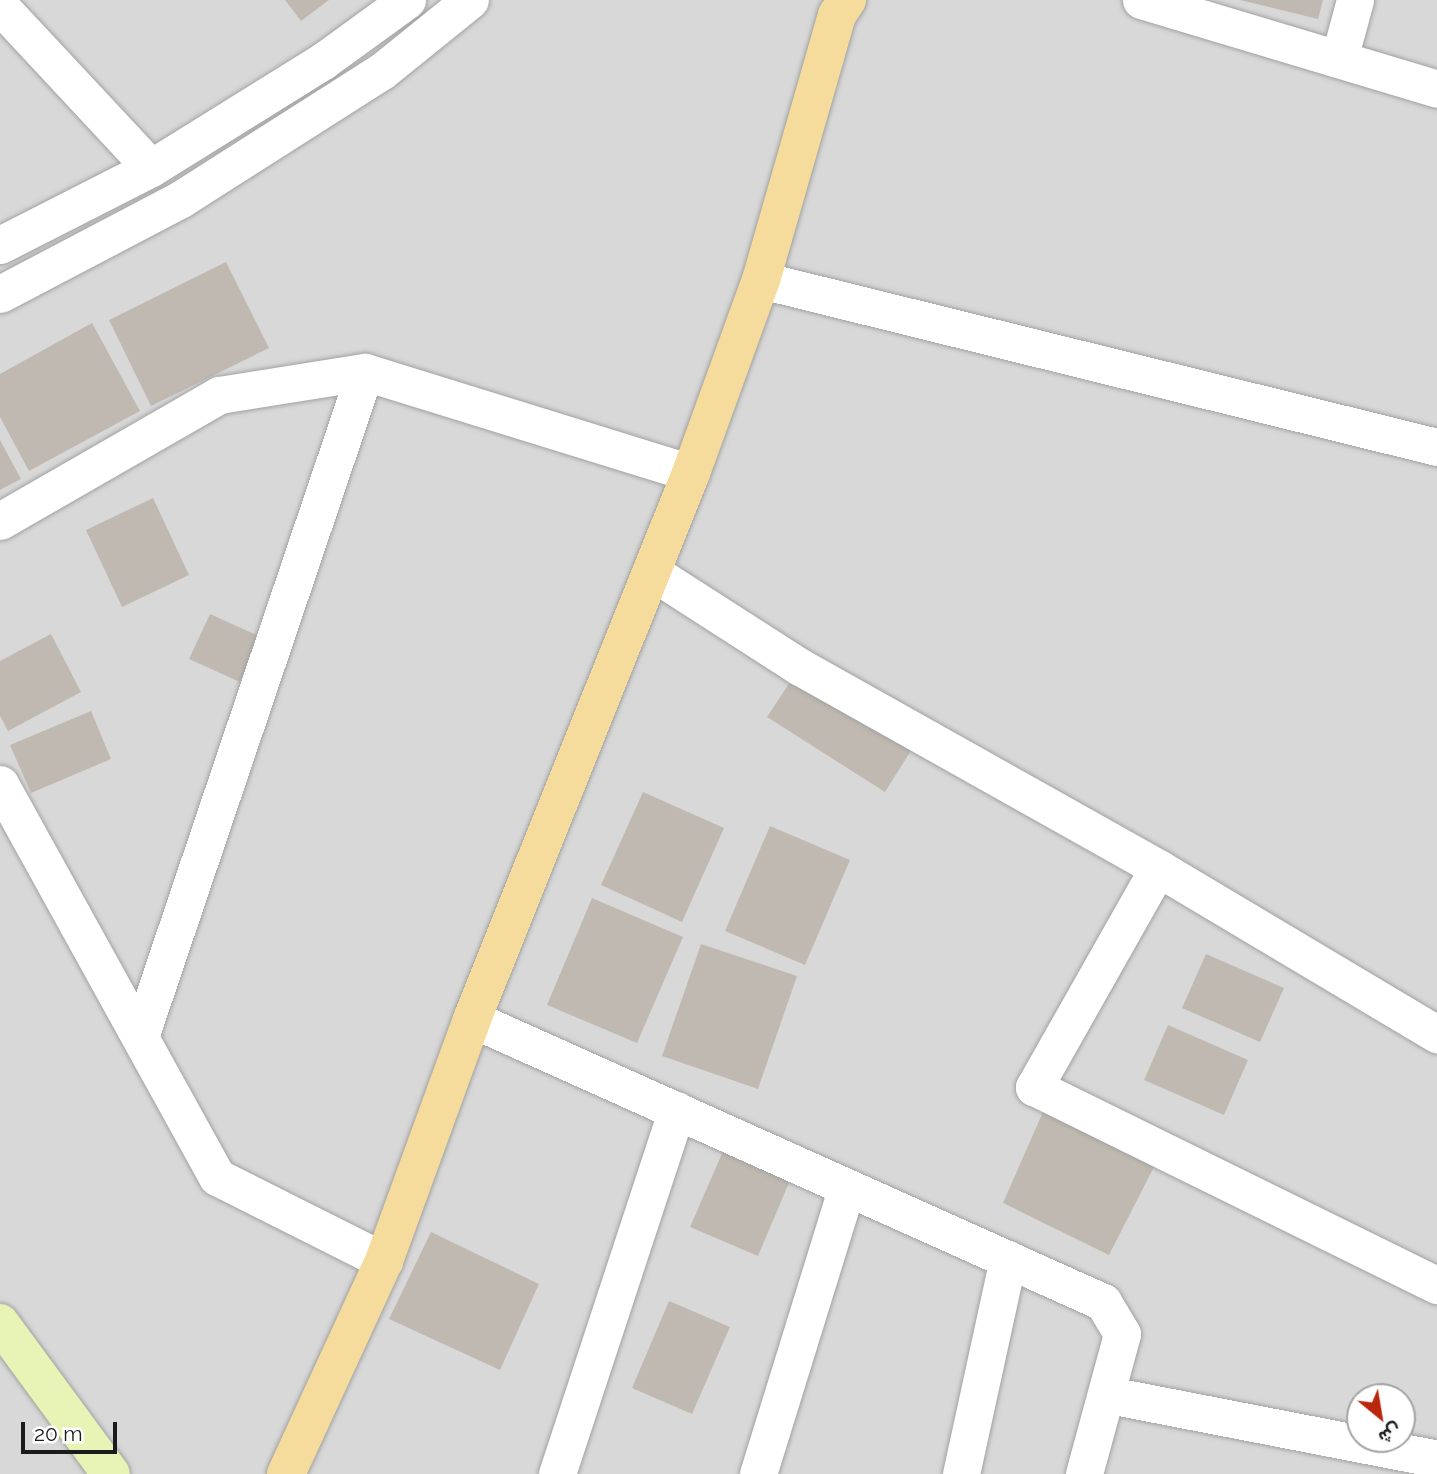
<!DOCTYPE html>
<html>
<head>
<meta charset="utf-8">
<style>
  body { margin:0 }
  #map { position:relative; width:1437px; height:1474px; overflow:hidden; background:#eceae1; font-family:Raleway,Vazirmatn,sans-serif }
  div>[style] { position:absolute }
  .residential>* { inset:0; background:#d9d8d8 }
  .building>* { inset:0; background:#c0b9b1 }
  .roads { filter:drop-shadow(0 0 2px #a2a2a2) drop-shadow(0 0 2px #a2a2a2) }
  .street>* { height:37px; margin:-18.5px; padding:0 18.5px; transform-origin:18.5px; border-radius:18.5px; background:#fff }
  .secondary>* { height:38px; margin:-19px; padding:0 19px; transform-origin:19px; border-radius:19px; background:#e8f4b6 }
  .primary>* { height:38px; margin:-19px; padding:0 19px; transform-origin:19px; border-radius:19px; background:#f5dc9d }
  span { translate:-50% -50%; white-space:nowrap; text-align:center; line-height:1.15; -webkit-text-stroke:7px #fff; paint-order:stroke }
  .north { position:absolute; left:1346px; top:1383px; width:70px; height:70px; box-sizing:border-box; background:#fff; border:2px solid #a4a4a4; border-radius:50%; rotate:150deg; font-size:19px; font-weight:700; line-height:28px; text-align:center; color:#1b1b1b }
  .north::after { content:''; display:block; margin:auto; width:24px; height:32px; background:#b9270d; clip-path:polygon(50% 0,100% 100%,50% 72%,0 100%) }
  .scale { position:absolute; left:21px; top:1422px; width:96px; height:32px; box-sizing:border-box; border:4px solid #1b1b1b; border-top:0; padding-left:9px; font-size:21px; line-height:24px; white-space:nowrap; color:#1b1b1b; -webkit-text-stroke:5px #fff; paint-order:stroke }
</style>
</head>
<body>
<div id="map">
  <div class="residential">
    <i style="clip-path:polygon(evenodd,0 0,1437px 0,1437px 1474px,0 1474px,0 0,1360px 1397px,1402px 1397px,1402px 1439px,1360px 1439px,1360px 1397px)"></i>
  </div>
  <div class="building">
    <i style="clip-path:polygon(285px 0,329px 0,301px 21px)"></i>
    <i style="clip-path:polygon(1240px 0,1323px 0,1318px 19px)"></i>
    <i style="clip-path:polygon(226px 262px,269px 348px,151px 406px,109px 320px)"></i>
    <i style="clip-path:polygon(92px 323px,140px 411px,29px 471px,0 417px,0 374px)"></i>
    <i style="clip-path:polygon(0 440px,21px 479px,0 490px)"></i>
    <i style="clip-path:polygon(153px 498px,189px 575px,122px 607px,86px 530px)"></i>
    <i style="clip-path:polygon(210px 614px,261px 637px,240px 682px,189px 659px)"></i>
    <i style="clip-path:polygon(51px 634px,81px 692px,8px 731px,0 716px,0 661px)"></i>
    <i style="clip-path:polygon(800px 667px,917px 741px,885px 792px,767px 717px)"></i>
    <i style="clip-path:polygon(91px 711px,111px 759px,31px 793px,10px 745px)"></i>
    <i style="clip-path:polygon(643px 792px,724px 828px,682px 922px,601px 885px)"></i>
    <i style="clip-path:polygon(770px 826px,850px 860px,805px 965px,725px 931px)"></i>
    <i style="clip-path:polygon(592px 898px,683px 937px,637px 1043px,547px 1005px)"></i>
    <i style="clip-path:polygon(701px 944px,797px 976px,758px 1089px,662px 1056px)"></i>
    <i style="clip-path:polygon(1206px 954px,1284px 988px,1260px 1042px,1182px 1008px)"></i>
    <i style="clip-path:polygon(1168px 1025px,1248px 1060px,1224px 1115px,1144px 1080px)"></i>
    <i style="clip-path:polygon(1046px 1105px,1156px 1163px,1109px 1255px,1003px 1203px)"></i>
    <i style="clip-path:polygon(724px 1149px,791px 1178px,758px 1256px,690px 1227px)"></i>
    <i style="clip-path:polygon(431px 1232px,539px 1284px,500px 1370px,389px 1319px)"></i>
    <i style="clip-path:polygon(669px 1301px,730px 1327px,692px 1414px,632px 1388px)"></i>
  </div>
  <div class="roads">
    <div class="street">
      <i style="left:1141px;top:0;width:309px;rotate:16.7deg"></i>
      <i style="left:0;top:6px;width:221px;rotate:47deg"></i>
      <i style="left:1339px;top:59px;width:61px;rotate:-74.8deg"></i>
      <i style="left:0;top:245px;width:169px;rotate:-27deg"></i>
      <i style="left:151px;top:168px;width:203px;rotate:-31.9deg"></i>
      <i style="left:323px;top:61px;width:104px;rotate:-36deg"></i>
      <i style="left:761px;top:280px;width:696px;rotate:13.88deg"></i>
      <i style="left:0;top:294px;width:204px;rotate:-27.7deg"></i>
      <i style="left:181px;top:199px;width:238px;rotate:-32.5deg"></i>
      <i style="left:382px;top:71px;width:113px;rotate:-38.9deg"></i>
      <i style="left:0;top:521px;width:253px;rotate:-29.9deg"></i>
      <i style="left:219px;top:395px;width:148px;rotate:-9deg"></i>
      <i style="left:365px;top:372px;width:341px;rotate:17.2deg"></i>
      <i style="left:652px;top:572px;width:176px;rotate:32.7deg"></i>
      <i style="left:800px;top:667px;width:411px;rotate:29.3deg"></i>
      <i style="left:1158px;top:868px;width:325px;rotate:30.8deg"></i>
      <i style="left:0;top:784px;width:449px;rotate:61.1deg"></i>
      <i style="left:217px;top:1177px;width:187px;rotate:26.7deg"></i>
      <i style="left:1158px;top:868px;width:252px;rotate:119.5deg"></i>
      <i style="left:1034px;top:1087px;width:449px;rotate:26.2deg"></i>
      <i style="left:472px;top:1019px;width:692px;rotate:24.16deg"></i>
      <i style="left:1103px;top:1302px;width:37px;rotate:59deg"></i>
      <i style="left:1122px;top:1334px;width:145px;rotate:105.2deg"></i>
      <i style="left:141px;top:1034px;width:699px;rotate:-71.31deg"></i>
      <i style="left:1109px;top:1395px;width:334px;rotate:11deg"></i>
      <i style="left:557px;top:1474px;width:383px;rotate:-71.8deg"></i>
      <i style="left:758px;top:1474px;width:300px;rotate:-72.8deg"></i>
      <i style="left:961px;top:1474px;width:220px;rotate:-77.7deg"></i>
    </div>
    <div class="secondary">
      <i style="left:0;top:1323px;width:187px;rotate:53.7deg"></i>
    </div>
    <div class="primary">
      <i style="left:286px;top:1474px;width:234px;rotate:-65.3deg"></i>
      <i style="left:384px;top:1261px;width:258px;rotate:-70deg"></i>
      <i style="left:472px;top:1019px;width:588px;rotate:-68.14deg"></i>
      <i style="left:691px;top:473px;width:205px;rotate:-70.1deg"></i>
      <i style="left:761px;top:280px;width:276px;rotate:-74deg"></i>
      <i style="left:837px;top:15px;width:18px;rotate:-56deg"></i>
    </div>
  </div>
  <div class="north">ش</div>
  <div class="scale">20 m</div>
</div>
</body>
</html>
